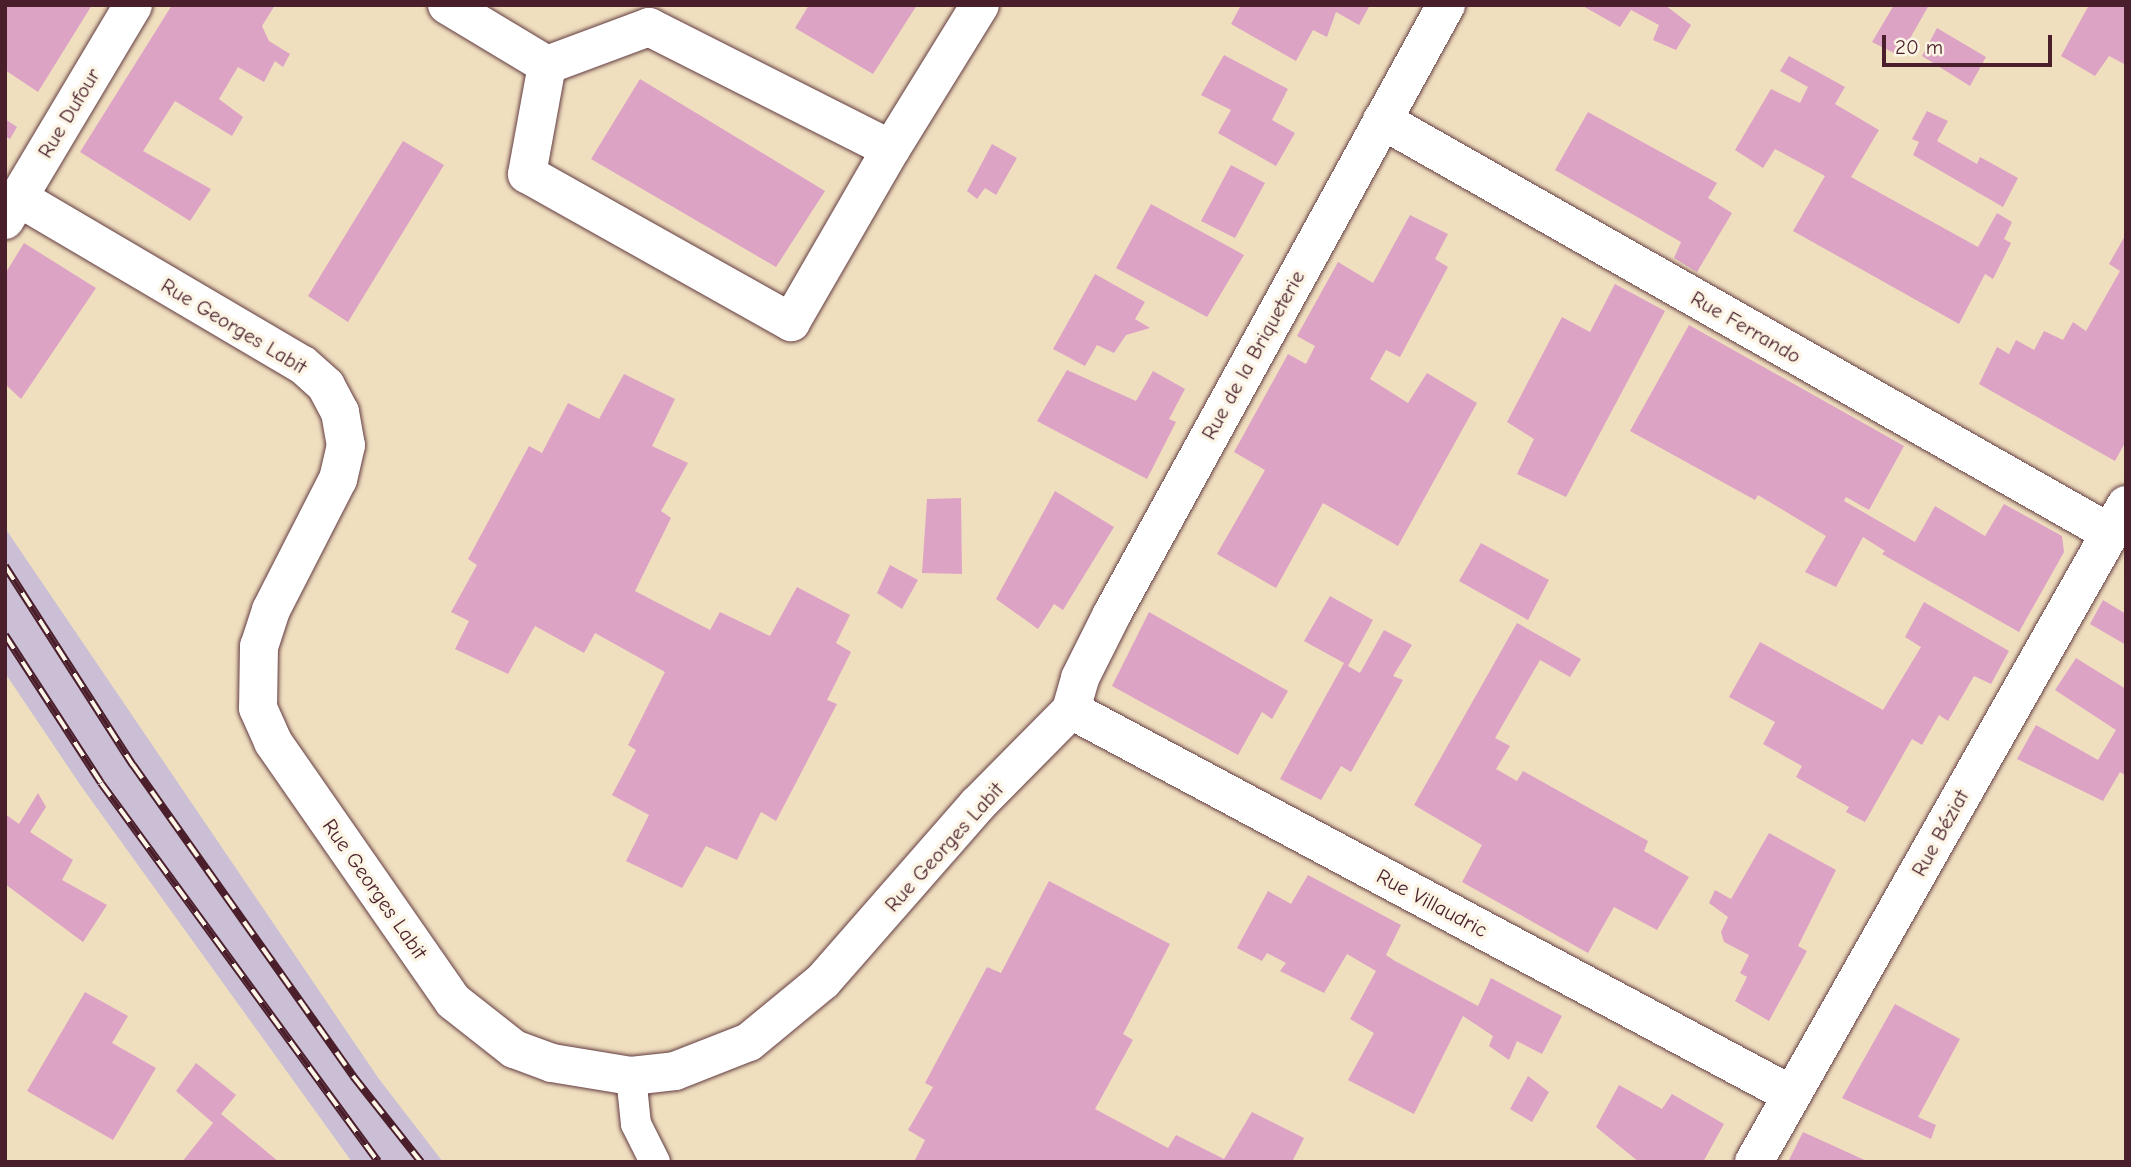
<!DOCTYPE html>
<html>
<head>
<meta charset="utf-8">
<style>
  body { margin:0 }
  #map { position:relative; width:2131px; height:1167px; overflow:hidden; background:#f0dfbf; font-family:"Comic Neue",sans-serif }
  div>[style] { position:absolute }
  .industrial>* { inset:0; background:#cbbfd5 }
  .building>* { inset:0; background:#dca3c5 }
  .roads { filter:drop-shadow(0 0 2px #633c41) drop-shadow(0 0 2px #633c41) }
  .service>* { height:30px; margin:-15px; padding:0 15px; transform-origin:15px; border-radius:15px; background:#fff }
  .minor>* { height:38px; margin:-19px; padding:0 19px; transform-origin:19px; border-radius:19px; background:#fff }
  .rail>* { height:8px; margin-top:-4px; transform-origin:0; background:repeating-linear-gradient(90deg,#fcf5e5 0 16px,#4a1f2b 0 32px); box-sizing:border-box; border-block:2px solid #4a1f2b }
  span { translate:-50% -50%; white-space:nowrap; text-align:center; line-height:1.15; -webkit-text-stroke:7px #fcf5e5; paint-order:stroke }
  .street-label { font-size:21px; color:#4a1f2b }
  .frame { position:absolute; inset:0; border:7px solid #4a1f2b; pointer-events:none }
  .scale { position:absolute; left:1882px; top:35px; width:170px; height:32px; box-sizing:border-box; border:4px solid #4a1f2b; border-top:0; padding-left:9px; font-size:21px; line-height:24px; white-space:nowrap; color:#4a1f2b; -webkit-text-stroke:5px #fcf5e5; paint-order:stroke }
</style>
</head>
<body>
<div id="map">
  <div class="industrial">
    <i style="clip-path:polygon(5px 528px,379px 1079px,443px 1162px,352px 1162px,81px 786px,5px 673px)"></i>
  </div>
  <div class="building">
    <i style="clip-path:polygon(5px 5px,92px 5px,38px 92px,5px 70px)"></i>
    <i style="clip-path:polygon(172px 5px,275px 5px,262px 26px,269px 41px,290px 54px,283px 67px,275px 61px,264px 82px,238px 67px,219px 99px,243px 117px,232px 136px,175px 101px,143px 151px,211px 189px,190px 221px,80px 152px)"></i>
    <i style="clip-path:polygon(809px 5px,917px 5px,873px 74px,795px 28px)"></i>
    <i style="clip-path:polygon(1241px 5px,1370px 5px,1359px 25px,1336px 12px,1327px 37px,1313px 30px,1296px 61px,1231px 24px)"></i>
    <i style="clip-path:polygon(1581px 5px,1665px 5px,1691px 25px,1676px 50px,1653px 40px,1659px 25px,1631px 10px,1620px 27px)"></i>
    <i style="clip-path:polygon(1894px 5px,1929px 5px,1900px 56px,1872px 42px)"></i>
    <i style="clip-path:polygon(2089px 5px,2126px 5px,2126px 65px,2109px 56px,2095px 76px,2061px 56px)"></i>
    <i style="clip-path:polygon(1937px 28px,1986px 57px,1970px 86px,1922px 56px)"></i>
    <i style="clip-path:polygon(1224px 55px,1288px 89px,1272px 120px,1295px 133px,1276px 166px,1218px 133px,1231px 110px,1201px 95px)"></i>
    <i style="clip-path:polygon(1789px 56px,1845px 87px,1835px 104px,1879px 130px,1851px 177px,1978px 247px,1997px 213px,2012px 222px,2004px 239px,2011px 243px,1993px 279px,1985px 274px,1959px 324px,1793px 231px,1825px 176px,1775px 149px,1763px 168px,1735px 150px,1771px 89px,1800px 103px,1808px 87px,1780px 71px)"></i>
    <i style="clip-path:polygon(640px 79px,825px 191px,776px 267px,591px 159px)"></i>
    <i style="clip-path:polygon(1927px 111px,1948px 121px,1937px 141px,1977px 164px,1980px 157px,2018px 178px,2003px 207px,1913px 155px,1919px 142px,1912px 139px)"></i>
    <i style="clip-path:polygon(1588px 112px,1717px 183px,1708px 198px,1732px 213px,1697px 272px,1674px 258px,1681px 242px,1555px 170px)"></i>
    <i style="clip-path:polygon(5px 119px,17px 127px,10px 139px,5px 136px)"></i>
    <i style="clip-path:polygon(403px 141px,444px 165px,348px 322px,308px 296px)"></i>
    <i style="clip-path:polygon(992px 144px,1017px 158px,996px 195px,985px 188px,977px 199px,967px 191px)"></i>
    <i style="clip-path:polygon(1231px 165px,1265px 183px,1235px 238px,1201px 221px)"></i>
    <i style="clip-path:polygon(1151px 204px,1244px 255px,1207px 317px,1116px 268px)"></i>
    <i style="clip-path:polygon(1410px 215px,1448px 234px,1435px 259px,1448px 267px,1400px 357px,1386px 350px,1370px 379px,1408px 403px,1427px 373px,1477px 403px,1398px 546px,1323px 503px,1276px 588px,1217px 554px,1265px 470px,1234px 452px,1288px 354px,1306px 364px,1315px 346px,1297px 336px,1338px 262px,1373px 283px)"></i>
    <i style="clip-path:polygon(2126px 234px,2126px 441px,2115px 461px,1979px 384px,1997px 347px,2009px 354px,2016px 340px,2034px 350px,2044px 331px,2063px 340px,2073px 322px,2086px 331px,2120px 271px,2109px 264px)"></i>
    <i style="clip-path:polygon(24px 243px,96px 288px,21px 399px,5px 384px,5px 274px)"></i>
    <i style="clip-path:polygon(1095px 274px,1145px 302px,1135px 319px,1150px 328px,1126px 335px,1114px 353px,1097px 345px,1085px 366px,1053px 349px)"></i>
    <i style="clip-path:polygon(1615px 284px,1665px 311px,1566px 497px,1517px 474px,1534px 439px,1507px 422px,1562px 317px,1590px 332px)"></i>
    <i style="clip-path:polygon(1689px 325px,1904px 446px,1869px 510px,1846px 497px,1844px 501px,1915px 542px,1935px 506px,1985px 536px,2004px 504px,2062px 536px,2064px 552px,2019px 632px,1882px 554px,1885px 551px,1863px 537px,1836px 587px,1805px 572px,1826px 536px,1758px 495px,1755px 500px,1630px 431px)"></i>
    <i style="clip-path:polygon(1067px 370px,1136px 401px,1153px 371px,1185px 389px,1169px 419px,1176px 422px,1147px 479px,1037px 421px)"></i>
    <i style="clip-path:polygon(624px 374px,675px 399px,652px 446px,688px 463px,661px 511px,671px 518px,635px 591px,710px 630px,720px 612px,770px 636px,797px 587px,850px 615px,836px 643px,851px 652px,827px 700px,837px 704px,776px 821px,761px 812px,737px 860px,706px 846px,682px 888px,626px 861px,649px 815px,612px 795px,636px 750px,628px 745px,665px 672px,595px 633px,584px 653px,535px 626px,508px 674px,455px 649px,469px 621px,451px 612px,477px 565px,468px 559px,529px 446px,542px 453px,568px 403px,599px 419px)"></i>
    <i style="clip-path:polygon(1055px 491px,1114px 527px,1063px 610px,1054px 604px,1038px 629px,996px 599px)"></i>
    <i style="clip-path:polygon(961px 498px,962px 574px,922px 573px,927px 499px)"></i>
    <i style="clip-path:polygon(1481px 543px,1549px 580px,1528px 620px,1459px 581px)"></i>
    <i style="clip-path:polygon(890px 565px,918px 580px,902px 609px,877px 593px)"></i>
    <i style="clip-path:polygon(1330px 596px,1373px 620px,1348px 666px,1360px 673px,1384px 630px,1412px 645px,1393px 676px,1403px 680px,1351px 772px,1341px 766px,1321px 800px,1280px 779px,1344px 663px,1304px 641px)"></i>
    <i style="clip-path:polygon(2103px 600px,2126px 614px,2126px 645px,2090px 624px)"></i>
    <i style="clip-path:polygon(1924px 602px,2009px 651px,1991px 684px,1974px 676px,1948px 721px,1939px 715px,1922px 745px,1912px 739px,1865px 822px,1846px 812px,1849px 807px,1796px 777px,1802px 766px,1763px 744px,1775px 722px,1729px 697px,1760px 642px,1883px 710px,1921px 647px,1905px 637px)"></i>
    <i style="clip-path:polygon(1149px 612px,1288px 691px,1272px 719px,1262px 712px,1238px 755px,1112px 686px)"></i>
    <i style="clip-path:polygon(1517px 623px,1581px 659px,1570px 677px,1540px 660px,1495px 738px,1510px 746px,1496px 769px,1517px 781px,1523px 771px,1648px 841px,1644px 851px,1689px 877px,1657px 930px,1614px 907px,1588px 953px,1462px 882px,1482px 845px,1414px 805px)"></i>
    <i style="clip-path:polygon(2076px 658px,2126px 689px,2126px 776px,2120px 772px,2103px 801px,2017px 759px,2036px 725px,2098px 760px,2116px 730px,2055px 690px)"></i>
    <i style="clip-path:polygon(38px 793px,46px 807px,30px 832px,73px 860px,62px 880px,107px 905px,83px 942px,5px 884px,5px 814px,19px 824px)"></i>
    <i style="clip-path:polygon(1769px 833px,1836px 870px,1798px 946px,1807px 951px,1769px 1021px,1735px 1001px,1747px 977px,1740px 973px,1749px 955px,1724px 942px,1721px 932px,1728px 917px,1709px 903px,1715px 890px,1731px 899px)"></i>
    <i style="clip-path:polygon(1308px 875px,1401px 925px,1386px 955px,1395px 961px,1478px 1006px,1491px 978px,1562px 1016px,1542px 1054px,1517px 1041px,1509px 1060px,1489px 1046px,1493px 1036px,1463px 1016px,1414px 1114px,1348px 1080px,1374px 1033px,1350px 1019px,1376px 971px,1347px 954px,1324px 993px,1280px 971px,1286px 963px,1267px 953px,1262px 961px,1237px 948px,1268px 891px,1291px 904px)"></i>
    <i style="clip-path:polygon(1049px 881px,1170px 944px,1123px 1034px,1133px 1040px,1095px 1109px,1168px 1148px,1176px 1135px,1224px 1159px,1252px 1112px,1304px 1138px,1292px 1162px,914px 1162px,925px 1140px,908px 1130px,933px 1087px,925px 1083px,987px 967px,1001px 973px)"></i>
    <i style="clip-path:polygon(85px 992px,128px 1016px,112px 1043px,156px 1068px,113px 1140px,27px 1091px)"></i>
    <i style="clip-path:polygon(1895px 1004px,1960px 1039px,1918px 1117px,1936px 1125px,1931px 1139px,1842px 1098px)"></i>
    <i style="clip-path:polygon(196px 1063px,236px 1095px,221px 1114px,279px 1162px,182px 1162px,213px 1123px,176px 1091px)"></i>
    <i style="clip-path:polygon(1528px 1076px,1549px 1092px,1532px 1122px,1510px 1109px)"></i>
    <i style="clip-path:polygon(1619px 1085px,1662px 1109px,1672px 1094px,1724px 1124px,1703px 1162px,1639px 1162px,1596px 1127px)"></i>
    <i style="clip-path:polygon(1803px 1132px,1869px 1162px,1788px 1162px)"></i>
  </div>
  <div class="roads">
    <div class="service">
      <i style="left:631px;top:1076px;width:48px;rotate:84.1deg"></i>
      <i style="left:636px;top:1124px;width:42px;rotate:63.4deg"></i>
    </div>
    <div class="minor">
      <i style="left:447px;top:5px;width:117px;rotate:31deg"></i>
      <i style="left:547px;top:65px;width:109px;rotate:-20.4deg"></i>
      <i style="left:649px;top:27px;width:271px;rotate:26.8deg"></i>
      <i style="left:891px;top:149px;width:169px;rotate:-58.3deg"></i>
      <i style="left:547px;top:65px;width:111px;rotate:100.4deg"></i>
      <i style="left:527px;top:174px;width:303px;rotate:29.3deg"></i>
      <i style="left:791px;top:322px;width:200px;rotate:-60deg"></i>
      <i style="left:1382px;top:120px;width:837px;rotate:29.57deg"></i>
      <i style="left:19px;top:198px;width:329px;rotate:30.5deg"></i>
      <i style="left:303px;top:365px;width:31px;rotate:42deg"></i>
      <i style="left:326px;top:386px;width:30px;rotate:62deg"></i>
      <i style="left:340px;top:412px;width:34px;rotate:80deg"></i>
      <i style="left:346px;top:445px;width:35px;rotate:103deg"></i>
      <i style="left:338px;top:479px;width:147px;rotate:117.1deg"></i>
      <i style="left:271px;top:610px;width:38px;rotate:108deg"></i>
      <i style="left:259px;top:646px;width:62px;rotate:90.9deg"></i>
      <i style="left:258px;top:708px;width:37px;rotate:66deg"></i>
      <i style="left:273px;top:742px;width:315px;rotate:55.2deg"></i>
      <i style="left:453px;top:1001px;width:78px;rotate:38.2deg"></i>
      <i style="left:514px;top:1049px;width:40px;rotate:20.2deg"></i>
      <i style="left:552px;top:1063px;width:80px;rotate:9.3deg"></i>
      <i style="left:631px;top:1076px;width:44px;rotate:-6.5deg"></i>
      <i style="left:675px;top:1071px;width:79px;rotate:-21.4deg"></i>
      <i style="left:749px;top:1042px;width:96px;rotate:-39.5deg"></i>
      <i style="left:823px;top:981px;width:234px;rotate:-48.8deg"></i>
      <i style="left:977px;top:805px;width:134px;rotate:-45.3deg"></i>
      <i style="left:1071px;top:710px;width:33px;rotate:-74deg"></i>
      <i style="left:1080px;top:678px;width:72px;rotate:-63.4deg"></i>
      <i style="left:1112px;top:614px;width:695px;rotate:-61.26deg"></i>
      <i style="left:5px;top:220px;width:250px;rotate:-59.2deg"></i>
      <i style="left:1071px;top:710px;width:817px;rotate:28.1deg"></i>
      <i style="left:1754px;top:1162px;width:755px;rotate:-60.48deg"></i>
    </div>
  </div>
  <div class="rail">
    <i style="left:5px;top:566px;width:237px;rotate:57.3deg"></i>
    <i style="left:133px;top:765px;width:381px;rotate:54.7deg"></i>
    <i style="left:353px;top:1076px;width:110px;rotate:51.7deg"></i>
    <i style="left:5px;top:635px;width:176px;rotate:57deg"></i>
    <i style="left:101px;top:783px;width:469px;rotate:53.8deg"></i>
  </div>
  <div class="street-label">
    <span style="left:69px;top:113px;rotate:-59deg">Rue Dufour</span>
    <span style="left:234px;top:326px;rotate:31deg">Rue Georges Labit</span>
    <span style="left:1746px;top:327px;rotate:30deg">Rue Ferrando</span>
    <span style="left:1253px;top:355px;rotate:-61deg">Rue de la Briqueterie</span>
    <span style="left:1940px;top:833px;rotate:-61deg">Rue Béziat</span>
    <span style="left:944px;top:847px;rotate:-48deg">Rue Georges Labit</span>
    <span style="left:375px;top:889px;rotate:55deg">Rue Georges Labit</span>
    <span style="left:1432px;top:903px;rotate:28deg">Rue Villaudric</span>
  </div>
  <div class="frame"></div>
  <div class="scale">20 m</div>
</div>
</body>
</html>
